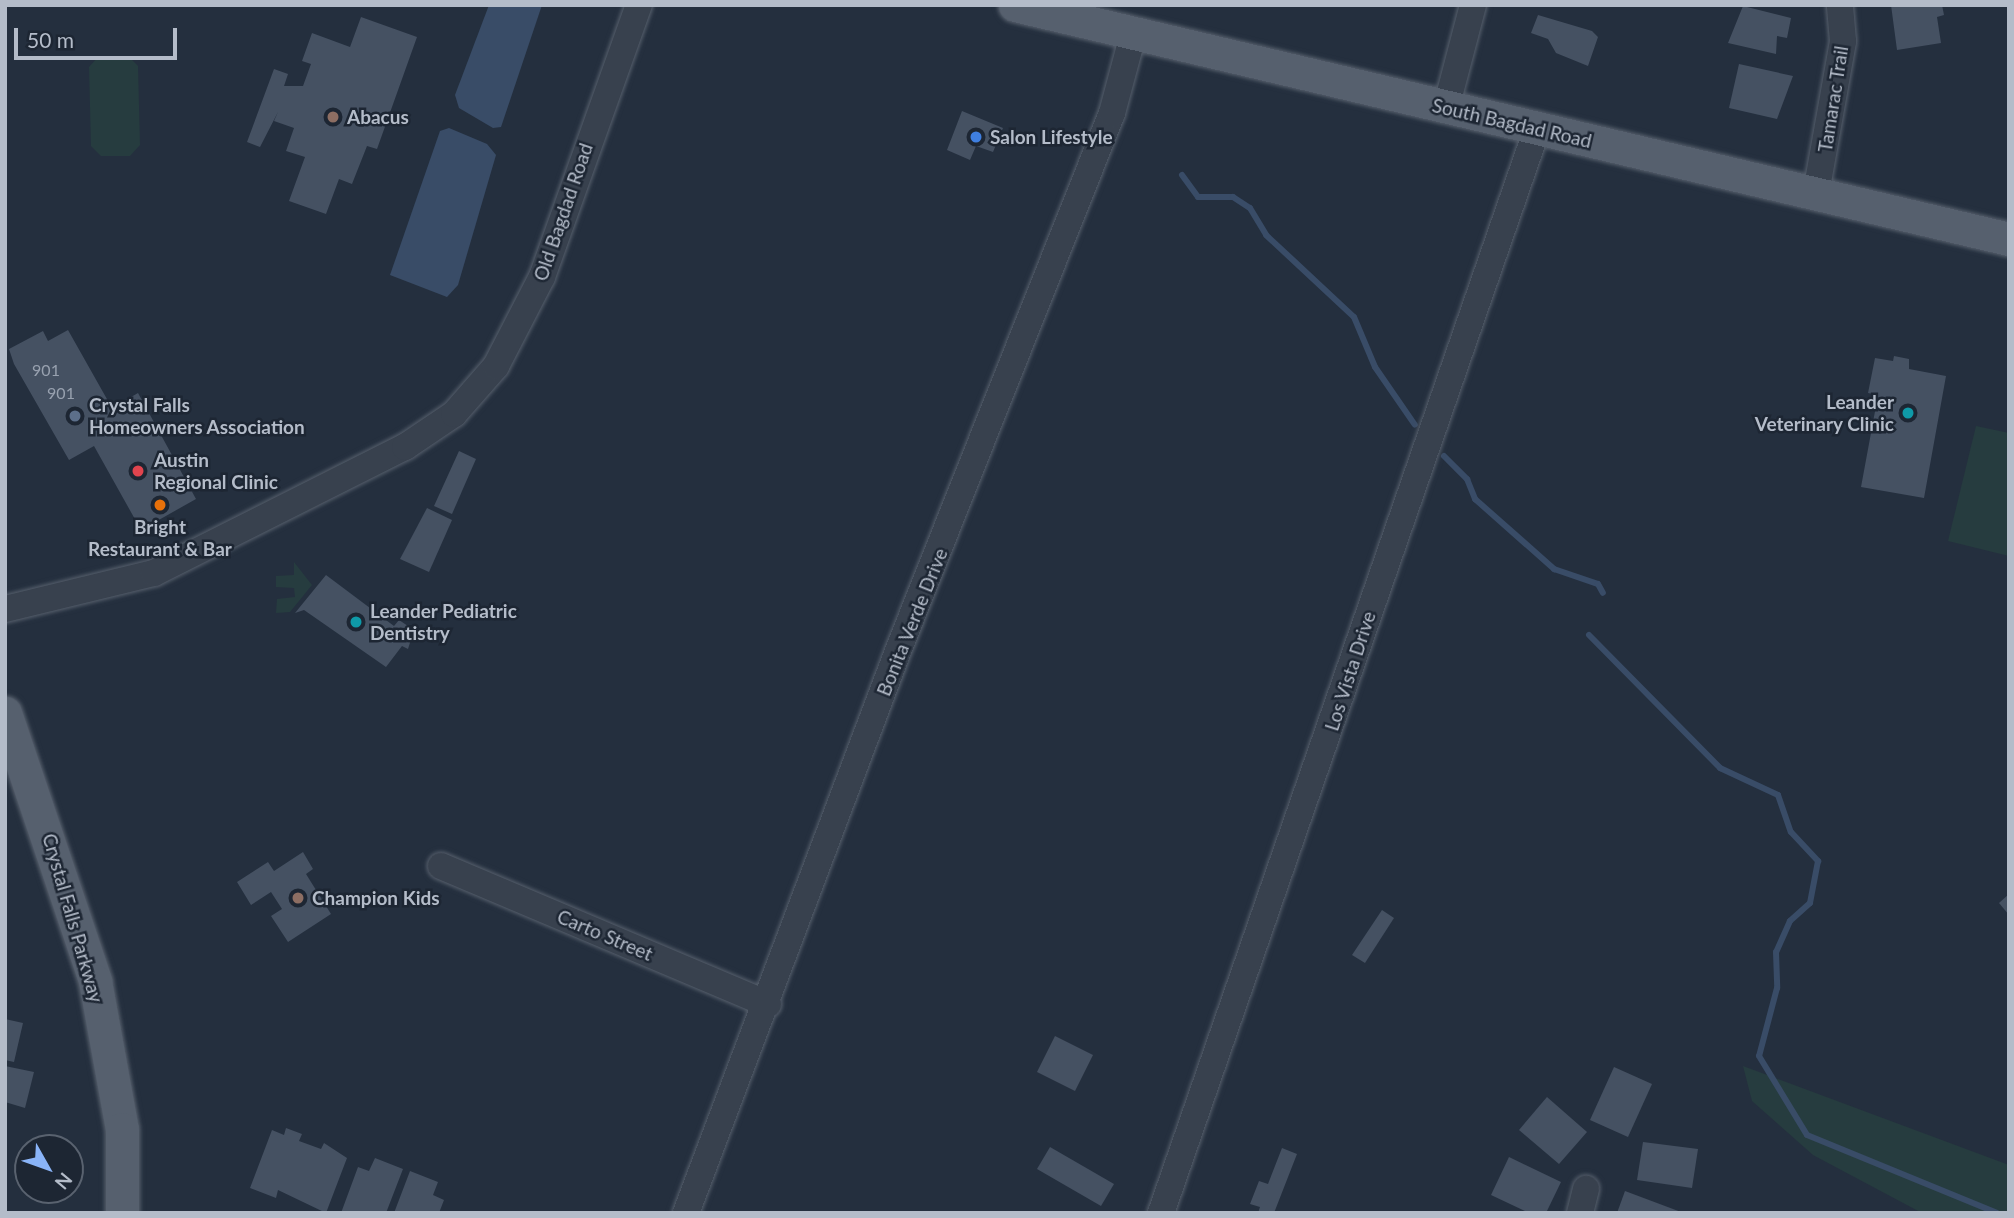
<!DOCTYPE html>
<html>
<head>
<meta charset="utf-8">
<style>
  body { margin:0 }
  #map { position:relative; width:2014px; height:1218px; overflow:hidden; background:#242f3e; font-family:Lato,sans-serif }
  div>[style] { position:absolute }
  .green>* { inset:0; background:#263c3f }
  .water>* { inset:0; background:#394c67 }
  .stream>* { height:6px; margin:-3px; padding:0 3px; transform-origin:3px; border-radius:3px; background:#394c67 }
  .building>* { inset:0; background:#455162 }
  .roads { filter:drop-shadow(0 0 2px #565f6c) drop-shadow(0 0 2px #565f6c) }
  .minor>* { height:26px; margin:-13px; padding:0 13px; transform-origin:13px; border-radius:13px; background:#38414e }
  .major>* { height:33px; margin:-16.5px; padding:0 16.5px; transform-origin:16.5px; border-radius:16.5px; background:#56606e }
  .dots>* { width:19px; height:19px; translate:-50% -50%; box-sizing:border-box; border:4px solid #1d2633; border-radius:50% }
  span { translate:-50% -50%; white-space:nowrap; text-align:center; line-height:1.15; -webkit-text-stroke:5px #1d2633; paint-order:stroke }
  .number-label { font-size:16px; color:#98a1af }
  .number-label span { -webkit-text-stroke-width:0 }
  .street-label { font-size:19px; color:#b4bcc9 }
  .poi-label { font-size:19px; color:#b4bcc9; font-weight:700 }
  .left { translate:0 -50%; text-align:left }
  .right { translate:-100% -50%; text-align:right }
  .frame { position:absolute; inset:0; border:7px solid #b4bcc9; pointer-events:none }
  .north { position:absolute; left:14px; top:1134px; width:70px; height:70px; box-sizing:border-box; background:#1d2633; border:2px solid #59626f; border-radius:50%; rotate:130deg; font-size:19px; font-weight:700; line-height:28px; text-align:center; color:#b4bcc9 }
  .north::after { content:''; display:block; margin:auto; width:24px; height:32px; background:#8ab4f8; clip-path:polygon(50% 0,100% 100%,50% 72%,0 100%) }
  .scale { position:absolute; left:14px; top:28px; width:163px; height:32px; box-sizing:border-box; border:4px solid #b4bcc9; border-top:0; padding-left:9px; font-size:21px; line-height:24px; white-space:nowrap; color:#b4bcc9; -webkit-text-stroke:5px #1d2633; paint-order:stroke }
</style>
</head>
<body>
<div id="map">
  <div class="green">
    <i style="clip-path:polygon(128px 56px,138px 66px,140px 145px,130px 156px,101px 156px,91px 146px,89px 67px,98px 57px)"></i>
    <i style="clip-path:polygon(1976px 426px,2009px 433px,2009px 556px,1948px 541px)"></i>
    <i style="clip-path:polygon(294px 562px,312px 585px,290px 612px,276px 613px,277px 599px,295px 597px,294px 588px,276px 587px,276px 576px,294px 575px)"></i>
    <i style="clip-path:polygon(1743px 1066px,2009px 1165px,2009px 1213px,1922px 1213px,1813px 1155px,1752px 1101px)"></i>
  </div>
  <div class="water">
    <i style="clip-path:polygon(489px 5px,542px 5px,501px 127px,493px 128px,459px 108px,455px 95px)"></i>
    <i style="clip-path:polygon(449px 128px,487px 144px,496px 155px,458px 285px,447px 297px,390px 275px,440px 131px)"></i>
  </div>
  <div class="stream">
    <i style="left:1182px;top:175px;width:27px;rotate:54deg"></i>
    <i style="left:1198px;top:197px;width:35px"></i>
    <i style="left:1233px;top:197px;width:20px;rotate:33deg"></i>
    <i style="left:1250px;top:208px;width:31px;rotate:59deg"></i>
    <i style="left:1266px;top:235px;width:120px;rotate:43deg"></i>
    <i style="left:1354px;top:317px;width:54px;rotate:67.2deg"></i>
    <i style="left:1375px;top:367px;width:70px;rotate:55.4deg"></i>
    <i style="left:1444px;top:456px;width:33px;rotate:45deg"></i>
    <i style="left:1467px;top:479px;width:22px;rotate:68deg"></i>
    <i style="left:1475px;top:499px;width:106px;rotate:41.5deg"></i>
    <i style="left:1554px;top:569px;width:46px;rotate:18.8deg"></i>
    <i style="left:1598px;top:584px;width:10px;rotate:61deg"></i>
    <i style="left:1589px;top:635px;width:187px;rotate:45.4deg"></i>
    <i style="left:1720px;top:768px;width:64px;rotate:25deg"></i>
    <i style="left:1778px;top:795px;width:39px;rotate:71deg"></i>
    <i style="left:1791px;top:832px;width:40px;rotate:47deg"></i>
    <i style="left:1818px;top:861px;width:43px;rotate:100.8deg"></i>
    <i style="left:1810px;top:903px;width:27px;rotate:138deg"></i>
    <i style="left:1790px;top:921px;width:34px;rotate:114deg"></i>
    <i style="left:1776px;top:952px;width:36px;rotate:88deg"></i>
    <i style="left:1777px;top:988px;width:70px;rotate:104.8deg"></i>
    <i style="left:1759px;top:1056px;width:92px;rotate:58.7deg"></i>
    <i style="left:1807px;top:1135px;width:205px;rotate:22.3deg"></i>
  </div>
  <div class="building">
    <i style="clip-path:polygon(1891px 5px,1942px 5px,1944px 15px,1937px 17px,1941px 43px,1897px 50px)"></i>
    <i style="clip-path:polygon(1743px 6px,1791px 18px,1787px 38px,1777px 36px,1776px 54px,1728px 43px)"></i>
    <i style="clip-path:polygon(1538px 15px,1592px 31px,1598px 37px,1588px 66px,1556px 53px,1548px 39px,1531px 33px)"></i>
    <i style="clip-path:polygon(361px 17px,417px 37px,377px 149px,367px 146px,352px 184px,339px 179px,326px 214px,289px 201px,305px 157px,286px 151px,294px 128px,274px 121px,278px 112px,260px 147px,247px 142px,274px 69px,288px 74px,284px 86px,303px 86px,311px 64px,302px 61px,312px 33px,350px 47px)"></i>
    <i style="clip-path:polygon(1739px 64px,1793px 76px,1777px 119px,1729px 108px)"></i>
    <i style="clip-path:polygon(962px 111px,1003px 128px,993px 152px,976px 146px,970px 160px,947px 150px)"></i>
    <i style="clip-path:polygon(68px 330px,112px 408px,138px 393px,196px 499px,141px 530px,94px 446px,69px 460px,14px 364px,9px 349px,43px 331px,48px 341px)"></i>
    <i style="clip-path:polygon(1894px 356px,1909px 359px,1909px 369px,1946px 376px,1924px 498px,1861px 487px,1878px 395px,1868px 393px,1875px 358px,1893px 361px)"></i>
    <i style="clip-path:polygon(459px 451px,476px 459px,452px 514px,434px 506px)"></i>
    <i style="clip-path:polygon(427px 508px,452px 520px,429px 572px,400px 559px)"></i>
    <i style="clip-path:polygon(326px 575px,394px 626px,399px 620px,414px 630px,408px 649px,402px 646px,386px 667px,304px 610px,295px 613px)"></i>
    <i style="clip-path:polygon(303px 852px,313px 869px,306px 874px,331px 914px,288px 942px,271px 916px,282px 909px,271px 892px,251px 905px,237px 882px,268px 862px,274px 871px)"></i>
    <i style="clip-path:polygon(2009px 894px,2009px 915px,1999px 903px)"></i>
    <i style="clip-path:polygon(1382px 910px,1394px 918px,1365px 963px,1352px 955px)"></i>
    <i style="clip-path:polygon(5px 1019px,23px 1023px,14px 1062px,5px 1060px)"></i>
    <i style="clip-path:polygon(1055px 1036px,1093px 1055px,1075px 1091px,1037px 1072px)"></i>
    <i style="clip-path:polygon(5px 1066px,34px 1072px,25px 1108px,5px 1102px)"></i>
    <i style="clip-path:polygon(1614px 1067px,1652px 1084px,1628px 1137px,1590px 1120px)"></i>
    <i style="clip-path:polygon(1547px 1097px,1587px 1132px,1559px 1164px,1519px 1130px)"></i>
    <i style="clip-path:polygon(286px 1128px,302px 1134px,299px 1141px,321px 1149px,324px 1143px,347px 1158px,326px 1213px,278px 1190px,276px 1198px,250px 1188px,272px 1130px,284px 1135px)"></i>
    <i style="clip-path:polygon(1643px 1142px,1698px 1149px,1692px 1188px,1637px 1180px)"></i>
    <i style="clip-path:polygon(1050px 1147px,1114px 1184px,1101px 1206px,1037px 1169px)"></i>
    <i style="clip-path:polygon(1282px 1148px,1297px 1154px,1274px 1213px,1258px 1213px,1260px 1207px,1250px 1204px,1259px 1181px,1268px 1184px)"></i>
    <i style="clip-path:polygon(1509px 1157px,1561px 1182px,1546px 1213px,1529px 1213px,1491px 1195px)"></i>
    <i style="clip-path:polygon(375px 1158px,403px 1169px,386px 1213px,341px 1213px,358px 1167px,369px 1171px)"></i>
    <i style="clip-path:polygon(410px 1171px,438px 1182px,433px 1195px,444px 1200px,439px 1213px,394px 1213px)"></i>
    <i style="clip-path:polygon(1625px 1191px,1681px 1212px,1681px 1213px,1617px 1213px)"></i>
  </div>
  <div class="roads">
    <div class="minor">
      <i style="left:1446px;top:108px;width:106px;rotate:-75.3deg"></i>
      <i style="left:1816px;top:193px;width:154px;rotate:-79.9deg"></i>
      <i style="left:1843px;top:41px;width:36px;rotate:-95deg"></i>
      <i style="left:5px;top:609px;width:153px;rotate:-13.6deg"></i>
      <i style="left:154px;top:573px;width:281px;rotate:-26.7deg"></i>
      <i style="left:405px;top:447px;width:59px;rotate:-34deg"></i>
      <i style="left:454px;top:414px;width:64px;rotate:-48.8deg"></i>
      <i style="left:496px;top:366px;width:100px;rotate:-62.7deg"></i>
      <i style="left:542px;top:277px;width:289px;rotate:-70.4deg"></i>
      <i style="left:441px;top:866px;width:355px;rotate:22.9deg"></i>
      <i style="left:686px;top:1213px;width:601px;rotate:-69.33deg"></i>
      <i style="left:898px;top:651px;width:579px;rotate:-68.31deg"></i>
      <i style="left:1112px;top:113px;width:85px;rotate:-75deg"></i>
      <i style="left:1161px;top:1213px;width:1147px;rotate:-70.87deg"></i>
      <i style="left:1580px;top:1213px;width:25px;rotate:-76deg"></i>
    </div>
    <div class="major">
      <i style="left:1015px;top:5px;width:1021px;rotate:13.25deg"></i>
      <i style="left:5px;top:713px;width:283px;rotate:71.4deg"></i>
      <i style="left:95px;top:981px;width:150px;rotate:79.7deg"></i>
      <i style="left:122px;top:1129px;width:84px;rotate:90deg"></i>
    </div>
  </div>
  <div class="dots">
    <i style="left:333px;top:117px;background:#8d6e63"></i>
    <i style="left:976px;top:137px;background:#3f7fe0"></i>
    <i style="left:1908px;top:413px;background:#0f9aa8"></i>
    <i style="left:75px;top:416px;background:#5c6f8a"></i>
    <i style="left:138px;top:471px;background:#e0444e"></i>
    <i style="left:160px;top:505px;background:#e8710a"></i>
    <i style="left:356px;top:622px;background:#0f9aa8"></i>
    <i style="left:298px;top:898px;background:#8d6e63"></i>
  </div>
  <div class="number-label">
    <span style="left:46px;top:370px">901</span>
    <span style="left:61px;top:393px">901</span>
  </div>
  <div class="street-label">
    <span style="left:1833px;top:99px;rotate:-81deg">Tamarac Trail</span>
    <span style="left:1512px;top:123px;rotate:13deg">South Bagdad Road</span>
    <span style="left:563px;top:212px;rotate:-71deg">Old Bagdad Road</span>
    <span style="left:912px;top:622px;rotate:-68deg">Bonita Verde Drive</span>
    <span style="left:1350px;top:671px;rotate:-72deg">Los Vista Drive</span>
    <span style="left:73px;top:918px;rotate:74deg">Crystal Falls Parkway</span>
    <span style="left:605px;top:935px;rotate:23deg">Carto Street</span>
  </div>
  <div class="poi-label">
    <span class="left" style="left:347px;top:117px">Abacus</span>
    <span class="left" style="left:990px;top:137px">Salon Lifestyle</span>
    <span class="right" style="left:1894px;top:413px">Leander<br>Veterinary Clinic</span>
    <span class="left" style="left:89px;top:416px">Crystal Falls<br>Homeowners Association</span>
    <span class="left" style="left:154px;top:471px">Austin<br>Regional Clinic</span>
    <span style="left:160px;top:538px">Bright<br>Restaurant &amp; Bar</span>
    <span class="left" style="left:370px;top:622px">Leander Pediatric<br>Dentistry</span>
    <span class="left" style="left:312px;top:898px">Champion Kids</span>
  </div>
  <div class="frame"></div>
  <div class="north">N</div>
  <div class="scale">50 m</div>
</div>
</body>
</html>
